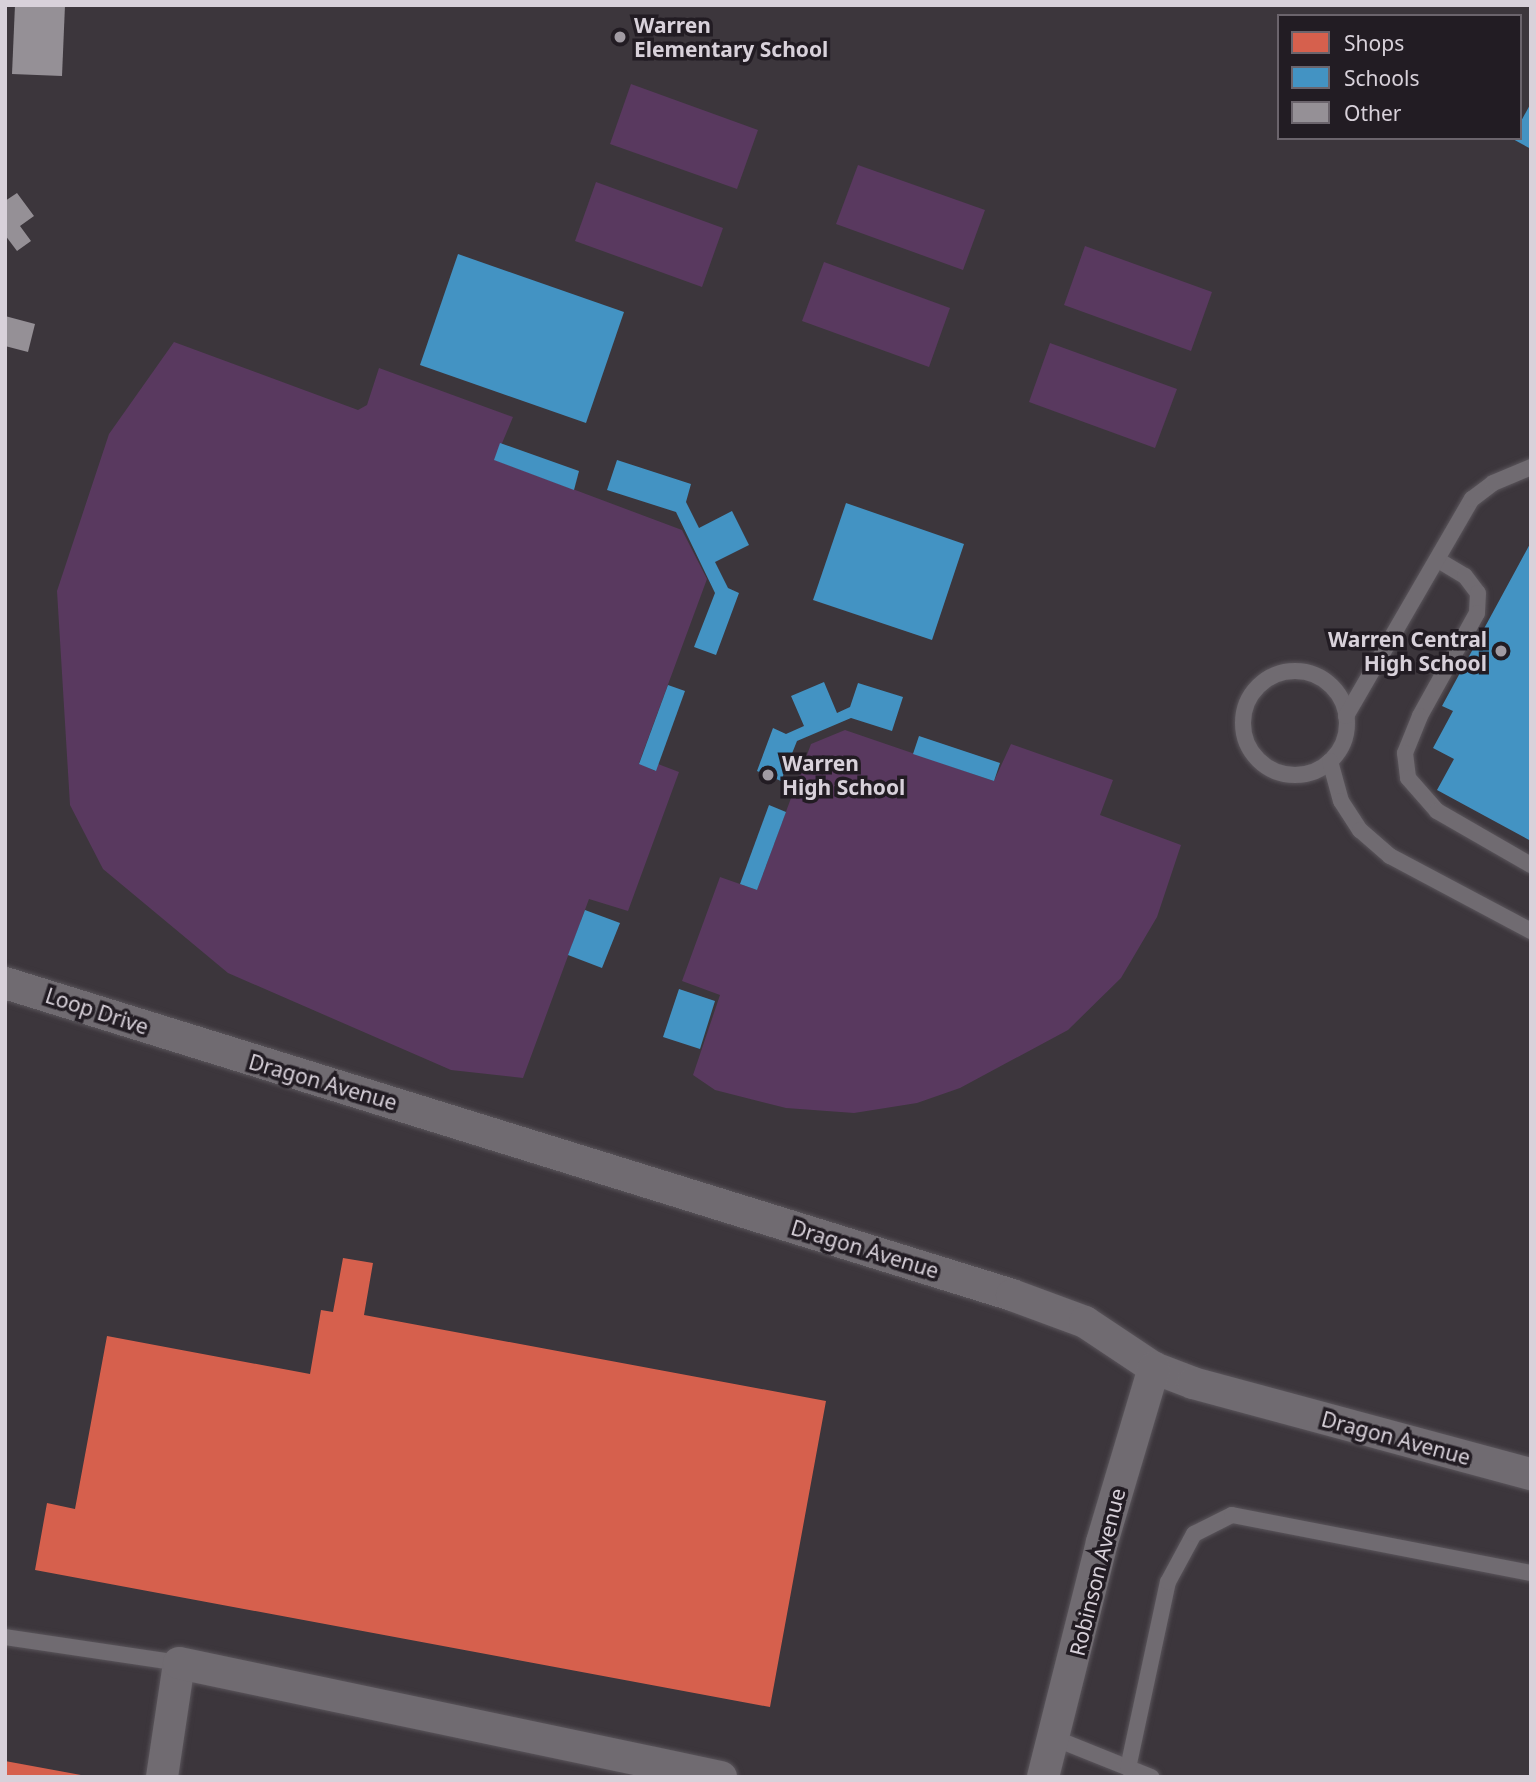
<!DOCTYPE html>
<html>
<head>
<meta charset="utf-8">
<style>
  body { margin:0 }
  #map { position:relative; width:1536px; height:1782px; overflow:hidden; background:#3c363c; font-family:"Noto Sans",sans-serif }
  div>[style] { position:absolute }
  .green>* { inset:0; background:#59395f }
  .shops>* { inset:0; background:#d6604d }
  .schools>* { inset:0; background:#4393c3 }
  .building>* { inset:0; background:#959096 }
  .roads { filter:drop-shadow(0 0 2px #5a555b) drop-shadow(0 0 2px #5a555b) }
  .service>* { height:16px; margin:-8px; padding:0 8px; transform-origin:8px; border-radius:8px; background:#706b71 }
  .service>.ring { margin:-8px; padding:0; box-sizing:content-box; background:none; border:16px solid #706b71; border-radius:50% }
  .minor>* { height:32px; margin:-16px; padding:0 16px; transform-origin:16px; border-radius:16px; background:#706b71 }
  .dots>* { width:19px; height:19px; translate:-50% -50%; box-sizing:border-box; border:4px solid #221c23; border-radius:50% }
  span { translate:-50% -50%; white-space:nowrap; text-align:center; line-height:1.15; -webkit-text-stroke:7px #221c23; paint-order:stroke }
  .poi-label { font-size:21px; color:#d8d1da; font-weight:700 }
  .left { translate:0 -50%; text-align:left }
  .right { translate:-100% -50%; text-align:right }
  .street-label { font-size:21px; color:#d8d1da }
  .frame { position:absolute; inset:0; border:7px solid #d8d1da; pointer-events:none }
  .legend { position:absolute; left:1277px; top:14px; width:245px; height:126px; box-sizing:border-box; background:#221c23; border:2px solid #6b646c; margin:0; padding:9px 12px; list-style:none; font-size:21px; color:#d8d1da }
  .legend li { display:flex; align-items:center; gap:14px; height:35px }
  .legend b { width:35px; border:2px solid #6b646c }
</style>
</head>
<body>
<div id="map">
  <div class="green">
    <i style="clip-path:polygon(631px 84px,758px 130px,737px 189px,610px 144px)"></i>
    <i style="clip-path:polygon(858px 165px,985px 210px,963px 270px,836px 224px)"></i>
    <i style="clip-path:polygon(596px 182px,723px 228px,702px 287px,575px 241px)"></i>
    <i style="clip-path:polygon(1085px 246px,1212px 292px,1191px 351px,1064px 305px)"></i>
    <i style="clip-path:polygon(824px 262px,950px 308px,929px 367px,802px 321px)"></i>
    <i style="clip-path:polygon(174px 342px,358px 410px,367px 405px,379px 368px,513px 417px,495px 460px,682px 530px,707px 579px,639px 763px,655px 771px,658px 764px,679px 772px,628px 911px,589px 899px,523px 1078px,451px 1070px,228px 973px,103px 869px,70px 805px,57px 591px,109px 434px)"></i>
    <i style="clip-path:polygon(1050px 343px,1177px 389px,1155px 448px,1029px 402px)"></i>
    <i style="clip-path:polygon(845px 730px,994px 781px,1011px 744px,1113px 780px,1100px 815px,1181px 845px,1157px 917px,1121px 978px,1068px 1030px,960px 1088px,917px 1103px,854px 1113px,786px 1108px,715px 1090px,693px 1075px,720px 995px,682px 981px,720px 877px,757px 890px,811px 744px)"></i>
  </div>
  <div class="shops">
    <i style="clip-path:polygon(343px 1258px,373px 1263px,364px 1315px,826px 1401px,770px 1707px,35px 1570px,47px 1503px,75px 1509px,107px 1336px,310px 1374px,321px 1310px,333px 1312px)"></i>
    <i style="clip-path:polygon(5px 1761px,81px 1775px,81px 1777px,5px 1777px)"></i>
  </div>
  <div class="schools">
    <i style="clip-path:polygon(1531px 103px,1531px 149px,1511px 138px,1520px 138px,1520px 123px)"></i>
    <i style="clip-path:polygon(458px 254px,624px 312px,586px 423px,420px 365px)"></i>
    <i style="clip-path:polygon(500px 443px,579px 471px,574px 490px,494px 460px)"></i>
    <i style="clip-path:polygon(617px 460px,691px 484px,686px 502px,699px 528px,732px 511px,749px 545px,715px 562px,728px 588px,739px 593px,716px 655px,694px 647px,715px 593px,676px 512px,607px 490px)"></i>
    <i style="clip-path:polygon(846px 503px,964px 544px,932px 640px,813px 600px)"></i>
    <i style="clip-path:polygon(1531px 542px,1531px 841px,1437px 790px,1454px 759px,1433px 748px,1453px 711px,1442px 706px)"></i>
    <i style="clip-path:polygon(824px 682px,837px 713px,850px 707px,858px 683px,903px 697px,892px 731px,851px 718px,797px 741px,781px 781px,757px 771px,773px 728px,786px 734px,804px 726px,791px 696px)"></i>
    <i style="clip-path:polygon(668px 685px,685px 691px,656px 771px,639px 764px)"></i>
    <i style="clip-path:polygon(919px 736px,1000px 763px,994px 781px,913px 754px)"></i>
    <i style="clip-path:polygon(769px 805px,786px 812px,757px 890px,740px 884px)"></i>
    <i style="clip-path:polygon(585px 910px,620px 923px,602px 968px,568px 955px)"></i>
    <i style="clip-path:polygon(679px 989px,715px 1001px,700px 1049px,663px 1037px)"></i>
  </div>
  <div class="building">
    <i style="clip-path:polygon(15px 5px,65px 5px,62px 76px,12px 74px)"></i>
    <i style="clip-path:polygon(17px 193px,34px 216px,20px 226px,31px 241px,17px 251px,5px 235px,5px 201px)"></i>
    <i style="clip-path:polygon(5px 316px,35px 324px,28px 352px,5px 346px)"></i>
  </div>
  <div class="roads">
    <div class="service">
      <i style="left:1438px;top:560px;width:31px;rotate:31deg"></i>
      <i style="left:1465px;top:576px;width:21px;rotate:53deg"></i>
      <i style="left:1478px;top:593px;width:20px;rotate:93deg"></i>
      <i style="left:1477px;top:613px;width:118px;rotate:119deg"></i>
      <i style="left:1420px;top:716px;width:40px;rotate:112deg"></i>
      <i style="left:1405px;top:753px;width:25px;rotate:83deg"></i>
      <i style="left:1408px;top:778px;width:44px;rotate:48.7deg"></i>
      <i style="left:1437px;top:811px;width:108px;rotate:29.9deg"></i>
      <i class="ring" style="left:1243px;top:671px;width:88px;height:88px"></i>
      <i style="left:1346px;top:716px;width:251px;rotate:-59.9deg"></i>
      <i style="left:1472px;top:499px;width:26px;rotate:-37deg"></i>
      <i style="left:1493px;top:483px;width:41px;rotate:-22.8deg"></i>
      <i style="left:1330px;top:761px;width:41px;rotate:74.6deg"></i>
      <i style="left:1341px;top:801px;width:35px;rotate:57deg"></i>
      <i style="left:1360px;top:830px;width:40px;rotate:41deg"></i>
      <i style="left:1390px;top:856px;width:160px;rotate:28deg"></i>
      <i style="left:5px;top:1637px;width:176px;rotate:8.5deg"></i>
      <i style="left:1054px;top:1738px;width:105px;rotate:21.9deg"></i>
      <i style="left:1128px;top:1768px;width:190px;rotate:-77.9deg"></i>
      <i style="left:1168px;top:1582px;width:55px;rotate:-61.6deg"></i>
      <i style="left:1194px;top:1534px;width:42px;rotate:-26.6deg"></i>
      <i style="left:1232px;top:1515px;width:305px;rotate:11deg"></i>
    </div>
    <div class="minor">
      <i style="left:5px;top:983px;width:1054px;rotate:17.21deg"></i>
      <i style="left:1012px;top:1295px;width:78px;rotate:20.3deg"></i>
      <i style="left:1085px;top:1322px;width:83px;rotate:33.7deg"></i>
      <i style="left:1154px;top:1368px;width:42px;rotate:21deg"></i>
      <i style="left:1193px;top:1383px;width:350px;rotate:15.1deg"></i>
      <i style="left:162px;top:1777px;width:115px;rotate:-81.5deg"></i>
      <i style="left:179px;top:1663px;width:554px;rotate:11.88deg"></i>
      <i style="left:1043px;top:1777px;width:242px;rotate:-75.9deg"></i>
      <i style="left:1102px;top:1542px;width:182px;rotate:-73.4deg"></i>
    </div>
  </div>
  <div class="dots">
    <i style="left:620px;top:37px;background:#a19ba3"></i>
    <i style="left:1501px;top:651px;background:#a19ba3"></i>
    <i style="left:768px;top:775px;background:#a19ba3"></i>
  </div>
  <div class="poi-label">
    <span class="left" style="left:634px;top:37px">Warren<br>Elementary School</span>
    <span class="right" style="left:1487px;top:651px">Warren Central<br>High School</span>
    <span class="left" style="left:782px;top:775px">Warren<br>High School</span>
  </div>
  <div class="street-label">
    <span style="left:97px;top:1011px;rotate:18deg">Loop Drive</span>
    <span style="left:323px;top:1082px;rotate:16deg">Dragon Avenue</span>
    <span style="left:865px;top:1249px;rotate:17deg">Dragon Avenue</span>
    <span style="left:1396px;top:1438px;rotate:15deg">Dragon Avenue</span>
    <span style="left:1097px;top:1572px;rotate:-76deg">Robinson Avenue</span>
  </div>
  <div class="frame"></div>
  <ul class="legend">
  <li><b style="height:19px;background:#d6604d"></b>Shops</li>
  <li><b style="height:19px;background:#4393c3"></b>Schools</li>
  <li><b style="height:19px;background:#959096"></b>Other</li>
  </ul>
</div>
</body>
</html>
